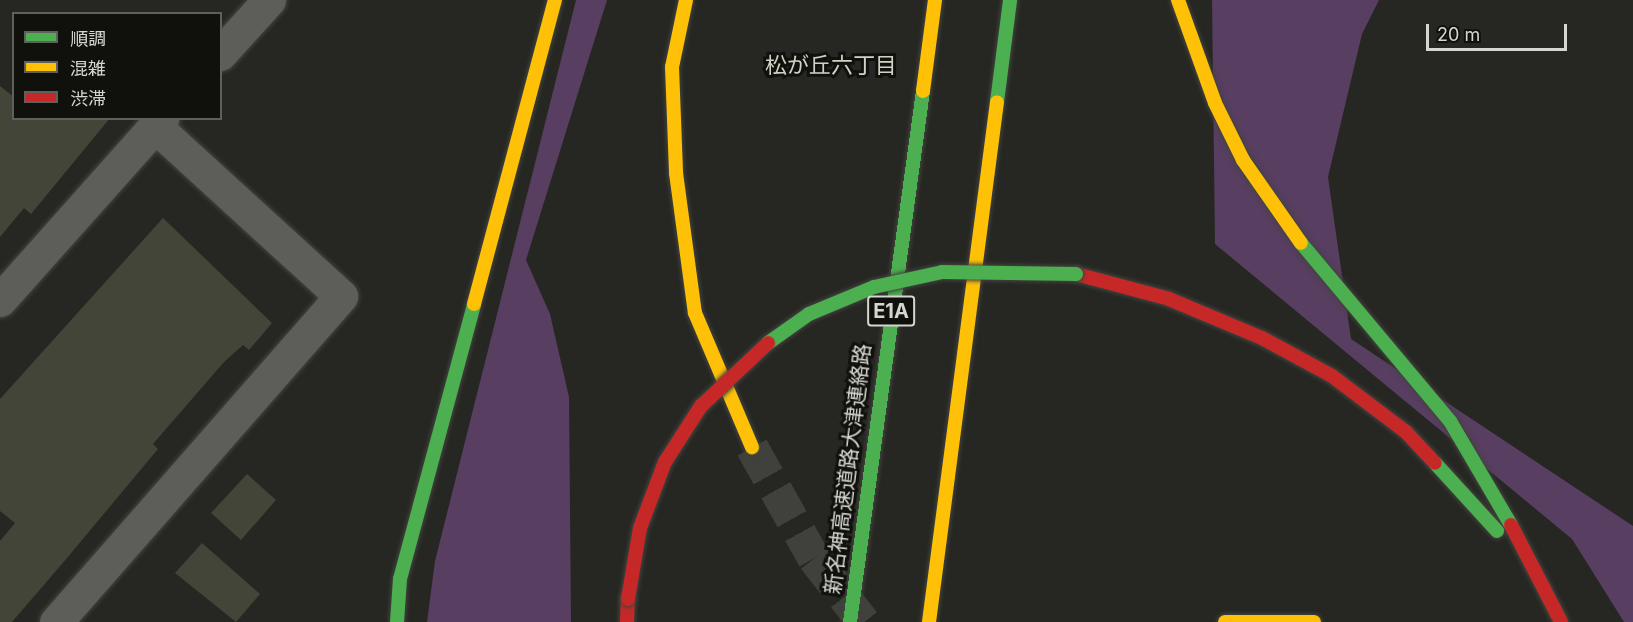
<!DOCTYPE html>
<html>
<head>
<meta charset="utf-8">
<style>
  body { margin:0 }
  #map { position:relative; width:1633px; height:622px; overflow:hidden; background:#262722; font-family:Inter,"Noto Sans JP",sans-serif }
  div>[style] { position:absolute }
  .forest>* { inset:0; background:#583e61 }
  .building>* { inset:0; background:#434539 }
  .highway-tunnel>* { height:33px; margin-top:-16.5px; transform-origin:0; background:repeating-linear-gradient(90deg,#40413c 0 33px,transparent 0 49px) }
  .roads { filter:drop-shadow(0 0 2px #42433f) drop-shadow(0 0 2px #42433f) }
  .street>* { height:33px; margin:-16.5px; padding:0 16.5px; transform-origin:16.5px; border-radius:16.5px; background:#5d5e5a }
  .fast>* { height:14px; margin:-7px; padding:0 7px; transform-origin:7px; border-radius:7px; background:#4caf50 }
  .slow>* { height:14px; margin:-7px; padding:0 7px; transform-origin:7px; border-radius:7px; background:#ffc107 }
  .jam>* { height:14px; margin:-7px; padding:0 7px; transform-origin:7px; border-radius:7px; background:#c62828 }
  .bridges { filter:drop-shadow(0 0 2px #42433f) drop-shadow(0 0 2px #42433f) }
  .fast-bridge>* { height:14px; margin:-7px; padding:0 7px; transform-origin:7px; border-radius:7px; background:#4caf50 }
  .jam-bridge>* { height:14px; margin:-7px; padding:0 7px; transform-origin:7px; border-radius:7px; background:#c62828 }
  span { translate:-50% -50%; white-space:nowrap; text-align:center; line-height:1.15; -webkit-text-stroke:6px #10110d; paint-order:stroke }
  .shield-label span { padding:2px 4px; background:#10110d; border:2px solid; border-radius:4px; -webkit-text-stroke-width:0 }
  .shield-label { font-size:20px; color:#d5d6d0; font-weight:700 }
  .street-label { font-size:21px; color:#d5d6d0 }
  .neighbourhood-label { font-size:22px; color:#cfd2c5 }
  .legend { position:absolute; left:12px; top:12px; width:210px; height:108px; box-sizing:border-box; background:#10110d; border:2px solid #5f605b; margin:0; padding:8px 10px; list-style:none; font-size:18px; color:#d5d6d0 }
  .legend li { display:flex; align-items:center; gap:12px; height:30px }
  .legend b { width:30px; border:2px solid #5f605b }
  .scale { position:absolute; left:1426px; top:24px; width:141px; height:27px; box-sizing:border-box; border:3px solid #d5d6d0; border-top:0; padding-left:8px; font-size:18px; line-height:21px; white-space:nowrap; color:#d5d6d0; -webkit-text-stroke:4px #10110d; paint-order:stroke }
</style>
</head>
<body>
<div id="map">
  <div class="forest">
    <i style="clip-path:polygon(576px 0,607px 0,526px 260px,550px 314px,569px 397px,571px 622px,427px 622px,435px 561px)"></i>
    <i style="clip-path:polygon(1212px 0,1379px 0,1362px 34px,1328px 177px,1351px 339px,1633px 526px,1633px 622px,1624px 622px,1572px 539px,1215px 244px)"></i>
  </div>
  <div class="building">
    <i style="clip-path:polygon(0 86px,14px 97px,14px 118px,110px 118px,31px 214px,24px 208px,0 237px)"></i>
    <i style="clip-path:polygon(163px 218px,272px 323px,249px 350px,243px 345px,224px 362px,153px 444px,158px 449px,67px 558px,12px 622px,0 622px,0 541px,15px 523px,0 511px,0 399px)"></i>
    <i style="clip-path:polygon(247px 474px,276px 500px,241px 540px,211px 513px)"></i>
    <i style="clip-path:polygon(202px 543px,260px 594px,236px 622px,175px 573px)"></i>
  </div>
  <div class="highway-tunnel">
    <i style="left:752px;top:447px;width:127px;rotate:60.8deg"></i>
    <i style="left:814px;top:558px;width:81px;rotate:52deg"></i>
  </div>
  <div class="roads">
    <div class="street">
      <i style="left:220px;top:54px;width:73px;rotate:-47.8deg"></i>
      <i style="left:0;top:300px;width:244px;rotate:-48.3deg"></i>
      <i style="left:56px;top:622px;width:433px;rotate:-48.8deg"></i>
      <i style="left:341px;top:296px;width:252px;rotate:-137.6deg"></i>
    </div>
    <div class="fast">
      <i style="left:997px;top:102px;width:103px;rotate:-82.7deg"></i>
      <i style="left:1301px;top:243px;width:232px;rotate:50.1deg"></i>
      <i style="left:1450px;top:421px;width:121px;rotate:59.6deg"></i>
      <i style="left:1435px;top:463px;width:92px;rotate:47.6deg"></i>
      <i style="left:397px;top:622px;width:43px;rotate:-86deg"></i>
      <i style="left:400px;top:579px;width:285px;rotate:-74.9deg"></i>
      <i style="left:850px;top:622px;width:536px;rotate:-82.17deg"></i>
    </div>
    <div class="slow">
      <i style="left:686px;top:0;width:68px;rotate:101.8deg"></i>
      <i style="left:672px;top:67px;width:106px;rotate:87.8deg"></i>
      <i style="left:676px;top:173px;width:141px;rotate:82.3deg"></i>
      <i style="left:695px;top:313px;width:146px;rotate:67deg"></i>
      <i style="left:1178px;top:0;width:109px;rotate:70.2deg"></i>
      <i style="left:1215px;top:103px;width:64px;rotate:63.8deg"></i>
      <i style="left:1243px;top:160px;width:101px;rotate:55.1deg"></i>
      <i style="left:923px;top:91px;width:92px;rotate:-82.5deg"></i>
      <i style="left:474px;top:304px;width:315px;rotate:-75.1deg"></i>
      <i style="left:929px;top:622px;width:524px;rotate:-82.55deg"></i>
      <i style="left:1225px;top:622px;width:89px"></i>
    </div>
    <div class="jam">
      <i style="left:1076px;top:274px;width:96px;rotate:15deg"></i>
      <i style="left:1169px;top:299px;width:101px;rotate:22.8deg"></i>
      <i style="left:1262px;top:338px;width:80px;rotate:28.5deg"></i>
      <i style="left:1332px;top:376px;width:93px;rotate:37.1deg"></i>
      <i style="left:1406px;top:432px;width:42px;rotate:46.9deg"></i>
      <i style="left:1511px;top:525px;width:109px;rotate:62.7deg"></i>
      <i style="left:627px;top:622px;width:23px;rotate:-88deg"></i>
    </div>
  </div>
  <div class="bridges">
    <div class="fast-bridge">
      <i style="left:768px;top:343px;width:50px;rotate:-35.3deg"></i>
      <i style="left:809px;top:314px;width:70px;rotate:-22.6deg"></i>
      <i style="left:874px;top:287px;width:70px;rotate:-12.4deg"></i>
      <i style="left:942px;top:272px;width:134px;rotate:0.9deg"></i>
    </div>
    <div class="jam-bridge">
      <i style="left:628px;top:599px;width:72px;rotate:-80.4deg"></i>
      <i style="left:640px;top:528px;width:71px;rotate:-69.3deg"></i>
      <i style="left:665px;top:462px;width:67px;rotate:-57.3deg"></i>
      <i style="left:701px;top:406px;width:92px;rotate:-43.2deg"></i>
    </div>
  </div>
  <div class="shield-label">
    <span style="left:891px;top:311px">E1A</span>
  </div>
  <div class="street-label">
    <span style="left:848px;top:469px;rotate:-83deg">新名神高速道路大津連絡路</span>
  </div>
  <div class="neighbourhood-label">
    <span style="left:831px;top:66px">松が丘六丁目</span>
  </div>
  <ul class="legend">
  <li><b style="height:8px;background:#4caf50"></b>順調</li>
  <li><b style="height:8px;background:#ffc107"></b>混雑</li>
  <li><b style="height:8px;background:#c62828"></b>渋滞</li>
  </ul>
  <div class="scale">20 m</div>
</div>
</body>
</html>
